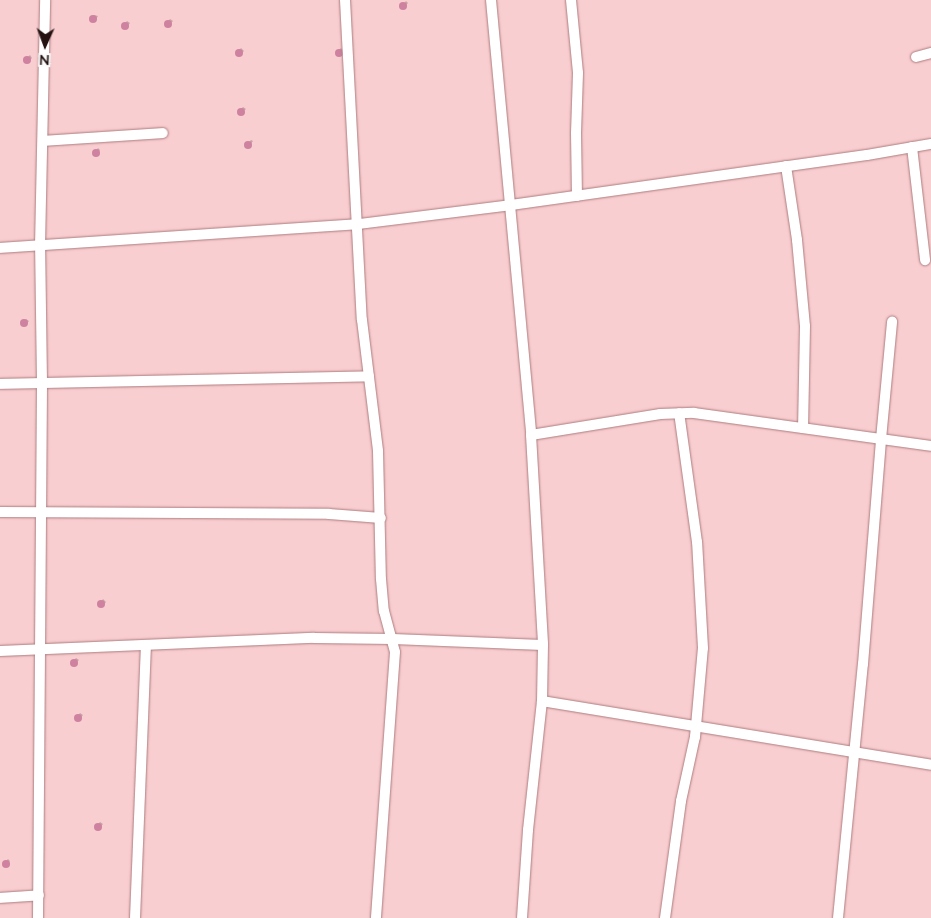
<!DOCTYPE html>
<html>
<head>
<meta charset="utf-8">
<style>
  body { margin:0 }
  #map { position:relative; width:931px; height:918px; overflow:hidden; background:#f9ced0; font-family:Mulish,sans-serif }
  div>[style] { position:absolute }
  .shadow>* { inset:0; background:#0003 }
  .building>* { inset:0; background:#ce82a0 }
  .round { border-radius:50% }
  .roads { filter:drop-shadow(0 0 1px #ad7c7f) drop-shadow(0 0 1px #ad7c7f) }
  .street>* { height:10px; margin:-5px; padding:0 5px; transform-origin:5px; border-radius:5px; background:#fff }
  span { translate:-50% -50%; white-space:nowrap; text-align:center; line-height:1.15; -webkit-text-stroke:4px #fbfbfb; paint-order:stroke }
  .north { position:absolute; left:20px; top:20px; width:50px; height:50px; -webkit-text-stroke:4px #fbfbfb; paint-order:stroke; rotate:182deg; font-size:14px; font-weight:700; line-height:20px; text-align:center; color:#251314 }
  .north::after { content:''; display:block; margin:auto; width:18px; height:22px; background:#251314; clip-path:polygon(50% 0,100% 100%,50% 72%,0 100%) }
</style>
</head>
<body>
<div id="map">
  <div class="shadow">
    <i style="clip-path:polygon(406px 1px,408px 3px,404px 8px,401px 7px)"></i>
    <i style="clip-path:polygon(94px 15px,98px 16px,95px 21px,91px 20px)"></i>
    <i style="clip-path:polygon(170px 19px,173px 21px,168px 26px,166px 24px)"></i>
    <i style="clip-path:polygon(127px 21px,130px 23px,126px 28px,123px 26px)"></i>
    <i style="clip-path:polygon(241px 48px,244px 51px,240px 55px,237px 53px)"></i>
    <i style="clip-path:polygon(341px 48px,344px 51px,339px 55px,336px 53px)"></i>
    <i style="clip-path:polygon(30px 55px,32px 58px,28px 62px,25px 60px)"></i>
    <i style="clip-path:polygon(243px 107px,246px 109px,240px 114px,238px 112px)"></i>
    <i style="clip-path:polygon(251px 140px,253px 141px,249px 147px,246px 145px)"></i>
    <i style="clip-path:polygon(98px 148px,100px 150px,96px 156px,93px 154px)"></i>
    <i style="clip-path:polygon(26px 319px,29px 321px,25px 326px,22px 324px)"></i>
    <i style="clip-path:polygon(103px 599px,106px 602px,102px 607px,99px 605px)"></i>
    <i style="clip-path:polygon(76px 658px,79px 660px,74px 665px,72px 663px)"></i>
    <i style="clip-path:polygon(80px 713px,83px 715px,79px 720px,76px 718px)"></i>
    <i style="clip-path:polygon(100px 822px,103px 824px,99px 829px,96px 827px)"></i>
    <i style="clip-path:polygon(8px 859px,10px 861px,5px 866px,3px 864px)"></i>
  </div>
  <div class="building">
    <i class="round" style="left:399px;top:2px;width:8px;height:8px"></i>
    <i class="round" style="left:89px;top:15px;width:8px;height:8px"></i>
    <i class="round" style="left:164px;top:20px;width:8px;height:8px"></i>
    <i class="round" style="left:121px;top:22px;width:8px;height:8px"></i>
    <i class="round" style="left:335px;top:49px;width:8px;height:8px"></i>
    <i class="round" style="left:235px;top:49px;width:8px;height:8px"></i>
    <i class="round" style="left:23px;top:56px;width:8px;height:8px"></i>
    <i class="round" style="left:237px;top:108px;width:8px;height:8px"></i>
    <i class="round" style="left:244px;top:141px;width:8px;height:8px"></i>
    <i class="round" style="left:92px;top:149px;width:8px;height:8px"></i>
    <i class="round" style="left:20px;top:319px;width:8px;height:8px"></i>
    <i class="round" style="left:97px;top:600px;width:8px;height:8px"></i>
    <i class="round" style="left:70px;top:659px;width:8px;height:8px"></i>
    <i class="round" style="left:74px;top:714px;width:8px;height:8px"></i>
    <i class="round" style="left:94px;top:823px;width:8px;height:8px"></i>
    <i class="round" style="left:2px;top:860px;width:8px;height:8px"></i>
  </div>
  <div class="roads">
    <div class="street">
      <i style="left:345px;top:0;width:320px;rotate:87deg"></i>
      <i style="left:362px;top:320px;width:132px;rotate:83deg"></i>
      <i style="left:378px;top:451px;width:128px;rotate:88.7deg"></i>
      <i style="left:381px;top:579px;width:32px;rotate:85deg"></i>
      <i style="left:384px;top:611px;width:42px;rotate:75deg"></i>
      <i style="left:395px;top:652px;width:267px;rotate:94.1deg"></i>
      <i style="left:491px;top:0;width:437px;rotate:84.7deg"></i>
      <i style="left:531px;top:435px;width:210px;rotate:86.7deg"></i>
      <i style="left:543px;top:645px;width:56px;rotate:91deg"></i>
      <i style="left:542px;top:701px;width:130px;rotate:96.2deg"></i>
      <i style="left:528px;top:830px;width:88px;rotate:93.9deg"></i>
      <i style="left:571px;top:0;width:73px;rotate:84.5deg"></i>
      <i style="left:578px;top:73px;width:60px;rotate:91.9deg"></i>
      <i style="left:576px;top:133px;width:63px;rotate:89.1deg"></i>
      <i style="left:916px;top:57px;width:16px;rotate:-15deg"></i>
      <i style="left:43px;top:141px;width:120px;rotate:-3.8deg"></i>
      <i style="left:912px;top:147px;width:114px;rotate:83.4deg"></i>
      <i style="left:786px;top:166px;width:75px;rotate:81.5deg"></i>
      <i style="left:797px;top:240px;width:86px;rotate:84.7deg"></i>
      <i style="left:805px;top:326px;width:102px;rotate:91.1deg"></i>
      <i style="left:0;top:248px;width:360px;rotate:-3.8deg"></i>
      <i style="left:359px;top:224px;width:153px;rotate:-7.1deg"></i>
      <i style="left:511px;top:205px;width:359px;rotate:-8deg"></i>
      <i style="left:867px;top:155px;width:65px;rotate:-9.8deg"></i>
      <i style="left:0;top:384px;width:369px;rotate:-1.2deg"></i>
      <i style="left:531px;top:435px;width:131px;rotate:-9.2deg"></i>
      <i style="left:660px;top:414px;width:34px;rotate:-2deg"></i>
      <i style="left:694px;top:413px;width:239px;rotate:7.9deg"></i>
      <i style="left:0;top:512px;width:329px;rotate:0.3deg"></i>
      <i style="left:329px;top:514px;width:52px;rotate:4.4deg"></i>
      <i style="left:0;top:651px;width:314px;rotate:-2.4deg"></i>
      <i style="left:314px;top:638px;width:79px;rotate:0.7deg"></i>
      <i style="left:393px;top:639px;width:150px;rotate:2.3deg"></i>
      <i style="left:542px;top:701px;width:394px;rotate:9.3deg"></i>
      <i style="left:0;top:898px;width:39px;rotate:-4deg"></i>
      <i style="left:38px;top:918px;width:535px;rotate:-89.57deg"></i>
      <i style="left:42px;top:383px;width:137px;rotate:-90.8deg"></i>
      <i style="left:40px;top:246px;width:246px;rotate:-88.8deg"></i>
      <i style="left:135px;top:918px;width:273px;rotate:-87.7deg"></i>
      <i style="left:665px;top:918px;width:118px;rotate:-82.2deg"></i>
      <i style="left:681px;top:801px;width:66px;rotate:-77.7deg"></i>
      <i style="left:695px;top:737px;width:89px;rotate:-84.9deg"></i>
      <i style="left:703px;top:648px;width:106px;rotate:-93.2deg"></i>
      <i style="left:697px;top:542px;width:130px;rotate:-97.9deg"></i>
      <i style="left:838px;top:918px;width:255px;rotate:-84.4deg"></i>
      <i style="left:863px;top:664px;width:226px;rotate:-85.4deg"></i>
      <i style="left:881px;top:439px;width:118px;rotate:-84.6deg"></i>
    </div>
  </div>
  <div class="north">N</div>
</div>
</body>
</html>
